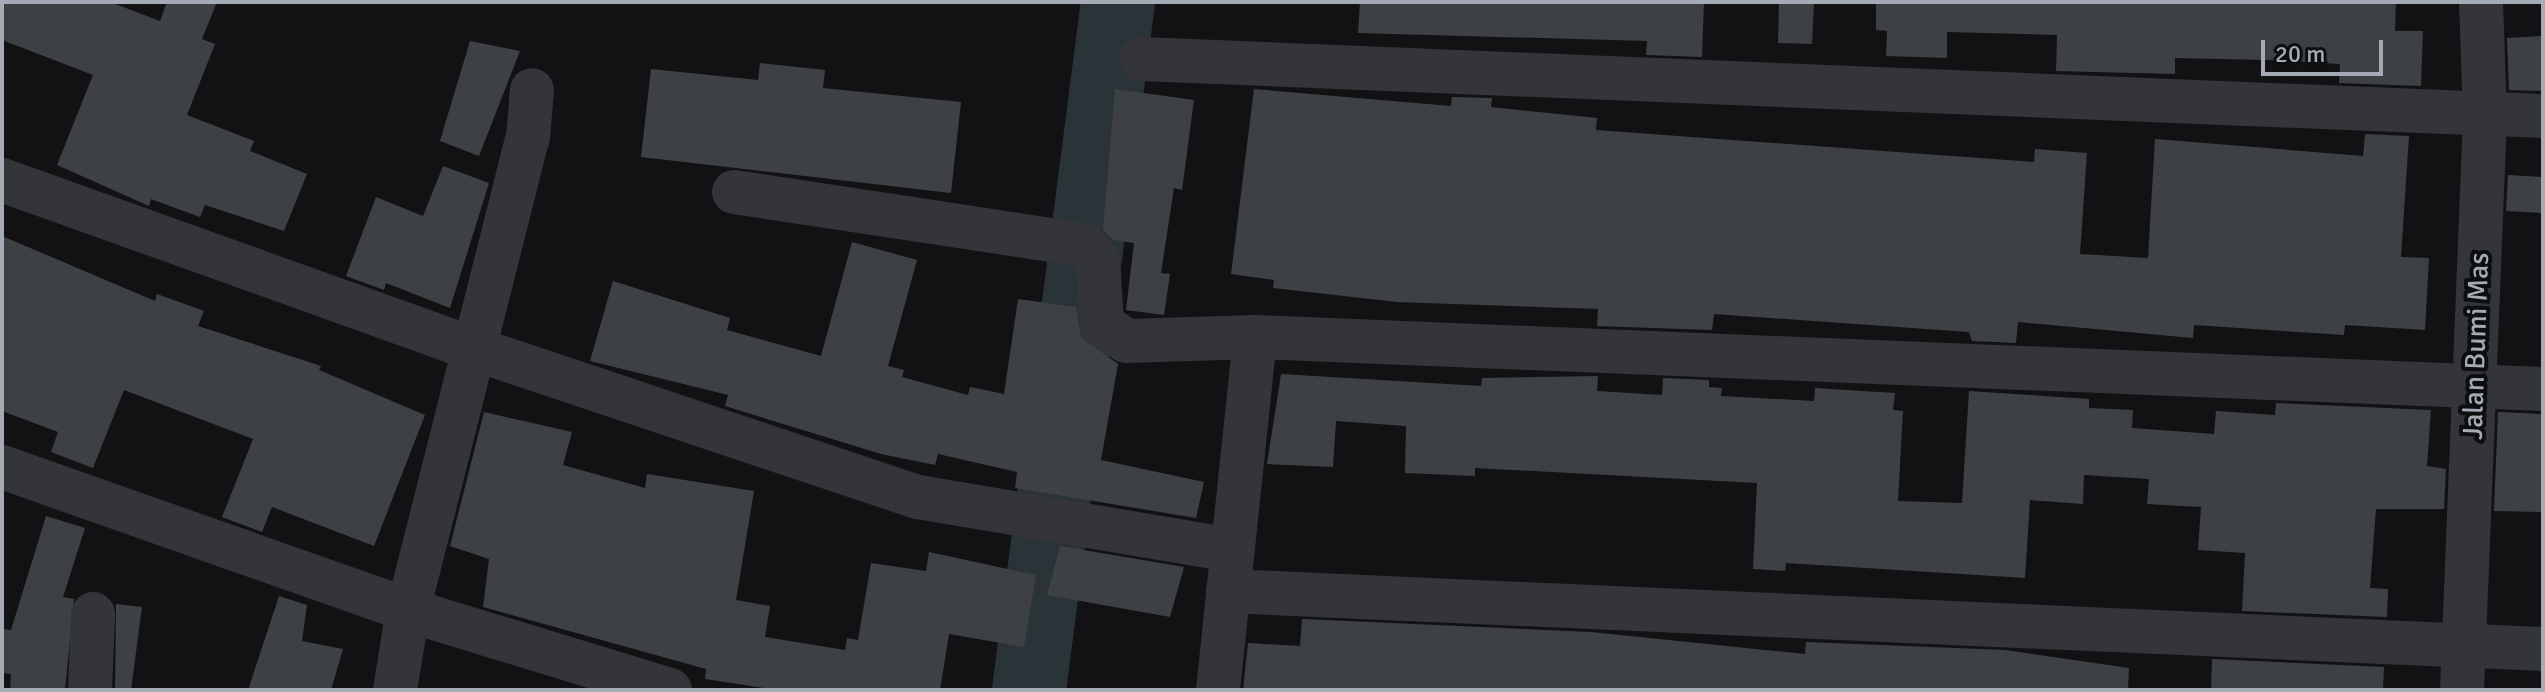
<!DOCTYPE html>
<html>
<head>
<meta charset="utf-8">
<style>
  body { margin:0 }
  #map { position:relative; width:2545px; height:692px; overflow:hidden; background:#121214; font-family:Signika,sans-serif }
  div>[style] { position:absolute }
  .river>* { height:74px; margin:-37px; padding:0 37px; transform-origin:37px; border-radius:37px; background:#293338 }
  .building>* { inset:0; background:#3e4144 }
  .minor>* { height:44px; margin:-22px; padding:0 22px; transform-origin:22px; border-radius:22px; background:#333539 }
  span { translate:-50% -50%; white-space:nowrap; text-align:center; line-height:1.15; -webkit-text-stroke:8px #0d0e0f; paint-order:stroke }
  .street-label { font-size:28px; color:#a4abb5 }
  .frame { position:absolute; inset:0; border:4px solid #a4abb5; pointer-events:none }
  .scale { position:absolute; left:2261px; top:40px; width:122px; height:36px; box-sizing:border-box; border:4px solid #a4abb5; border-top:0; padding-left:10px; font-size:24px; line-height:28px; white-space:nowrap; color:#a4abb5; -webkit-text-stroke:6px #0d0e0f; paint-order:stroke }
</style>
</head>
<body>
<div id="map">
  <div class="river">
    <i style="left:1029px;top:690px;width:694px;rotate:-82.63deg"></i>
  </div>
  <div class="building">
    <i style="clip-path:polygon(2px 2px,110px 2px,160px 21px,167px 2px,217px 2px,202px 39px,215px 44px,187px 115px,254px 141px,250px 151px,307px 174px,284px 231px,205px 205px,200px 217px,151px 199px,149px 206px,57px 165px,93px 75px,2px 40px)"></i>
    <i style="clip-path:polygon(1360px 2px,1704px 2px,1702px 57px,1646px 55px,1647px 41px,1358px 33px)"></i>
    <i style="clip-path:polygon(1779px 2px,1814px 2px,1812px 44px,1778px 43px)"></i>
    <i style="clip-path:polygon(1876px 2px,2396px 2px,2395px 31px,2423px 31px,2421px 86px,2339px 83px,2340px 64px,2268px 60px,2175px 58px,2175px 74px,2056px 71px,2057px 35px,1947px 32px,1947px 58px,1886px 56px,1887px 31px,1876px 30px)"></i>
    <i style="clip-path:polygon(2543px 36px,2543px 91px,2509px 90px,2507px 38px)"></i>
    <i style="clip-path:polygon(470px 41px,520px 51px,479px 156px,440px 141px)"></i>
    <i style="clip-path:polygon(760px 63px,825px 70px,823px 88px,961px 102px,951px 193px,641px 157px,651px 69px,758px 80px)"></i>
    <i style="clip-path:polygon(1115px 89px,1194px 100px,1182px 190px,1174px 188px,1161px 273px,1170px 274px,1164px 315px,1126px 310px,1134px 243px,1113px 240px,1103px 229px)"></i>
    <i style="clip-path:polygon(1254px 89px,1451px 106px,1452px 97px,1492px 98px,1491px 107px,1597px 118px,1596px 130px,2034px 162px,2035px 149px,2087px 153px,2080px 254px,2148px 258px,2155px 139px,2363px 156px,2365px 134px,2409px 136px,2401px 257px,2429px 258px,2425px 330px,2345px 325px,2344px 335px,2194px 325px,2193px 338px,2018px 322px,2016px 343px,1972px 341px,1969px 332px,1714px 314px,1712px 330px,1597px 326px,1598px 309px,1397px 302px,1273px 288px,1274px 280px,1231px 274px)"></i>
    <i style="clip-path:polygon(443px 166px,489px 183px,450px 308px,386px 283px,384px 290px,346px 276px,376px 197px,423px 216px)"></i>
    <i style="clip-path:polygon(2508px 175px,2543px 177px,2543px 213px,2506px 211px)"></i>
    <i style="clip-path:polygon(2px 236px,155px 301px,157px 294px,204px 311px,198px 326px,321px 366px,319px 370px,425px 415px,374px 546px,272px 507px,262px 532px,222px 517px,253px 439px,124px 390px,93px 468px,51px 452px,58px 432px,2px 411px)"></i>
    <i style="clip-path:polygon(852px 242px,917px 260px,888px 366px,904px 370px,902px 377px,968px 395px,970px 387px,1004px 394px,1018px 299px,1076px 307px,1081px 337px,1118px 364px,1101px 460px,1204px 482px,1196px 518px,1015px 488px,1017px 472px,938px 454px,935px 465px,881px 454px,725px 406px,728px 395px,590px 361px,613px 281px,730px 318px,727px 330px,821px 356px)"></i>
    <i style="clip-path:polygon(1281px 374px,1481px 386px,1482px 378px,1598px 376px,1597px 391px,1662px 395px,1663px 378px,1709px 380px,1709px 387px,1722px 388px,1721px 396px,1814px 401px,1815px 388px,1895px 393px,1893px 410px,1903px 411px,1898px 501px,1962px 503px,1969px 391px,2089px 399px,2089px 408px,2133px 410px,2132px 428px,2214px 434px,2216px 411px,2275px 415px,2276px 403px,2431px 410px,2427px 466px,2446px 469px,2444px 509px,2376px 509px,2370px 588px,2388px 589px,2387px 617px,2242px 611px,2245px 553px,2198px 550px,2201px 507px,2147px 504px,2149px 479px,2084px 475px,2083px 504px,2030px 500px,2025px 578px,1786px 563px,1785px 571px,1753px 569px,1757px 483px,1475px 468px,1475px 476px,1405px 473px,1406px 426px,1336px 421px,1333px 467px,1267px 464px)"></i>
    <i style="clip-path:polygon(484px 412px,572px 432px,563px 465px,645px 488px,647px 474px,754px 491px,736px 600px,770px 606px,765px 637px,845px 650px,847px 638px,858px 640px,871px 563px,926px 571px,929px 552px,1036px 575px,1024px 647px,949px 634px,940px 690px,777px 690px,705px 679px,706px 669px,483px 607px,489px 559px,450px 546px)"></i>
    <i style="clip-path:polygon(2498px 412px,2543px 414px,2543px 512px,2494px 511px)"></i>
    <i style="clip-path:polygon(46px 516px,85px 528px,63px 597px,74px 599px,65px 690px,10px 690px,11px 674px,2px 673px,2px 629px,11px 630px)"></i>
    <i style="clip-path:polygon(1060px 546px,1184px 567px,1170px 617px,1047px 595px)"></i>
    <i style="clip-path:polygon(279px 596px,307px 605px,302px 641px,343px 649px,331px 690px,248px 690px)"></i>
    <i style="clip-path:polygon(116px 604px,142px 607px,131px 690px,115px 690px)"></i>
    <i style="clip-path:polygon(1302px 619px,1591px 632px,1805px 654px,1806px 642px,2005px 650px,2129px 668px,2128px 690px,1243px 690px,1248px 643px,1300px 646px)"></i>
    <i style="clip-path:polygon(2212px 659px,2384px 667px,2383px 690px,2211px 690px)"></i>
  </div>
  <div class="minor">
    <i style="left:1141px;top:59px;width:1403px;rotate:2.33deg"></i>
    <i style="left:2px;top:180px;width:499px;rotate:19.7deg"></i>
    <i style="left:472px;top:348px;width:470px;rotate:18.5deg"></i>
    <i style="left:918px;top:497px;width:319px;rotate:9.6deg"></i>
    <i style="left:734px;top:192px;width:354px;rotate:8.6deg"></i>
    <i style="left:1084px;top:245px;width:21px;rotate:47deg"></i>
    <i style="left:1098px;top:260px;width:64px;rotate:86.4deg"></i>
    <i style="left:1102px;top:324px;width:29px;rotate:35deg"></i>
    <i style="left:1126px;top:341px;width:129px;rotate:-1.8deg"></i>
    <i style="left:1255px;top:337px;width:1289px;rotate:2.31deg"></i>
    <i style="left:2px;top:467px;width:430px;rotate:19.4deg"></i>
    <i style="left:408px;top:610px;width:274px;rotate:17deg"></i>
    <i style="left:1228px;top:591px;width:1316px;rotate:2.53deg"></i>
    <i style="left:90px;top:690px;width:76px;rotate:-87.7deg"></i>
    <i style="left:395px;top:690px;width:81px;rotate:-80.8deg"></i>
    <i style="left:408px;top:610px;width:488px;rotate:-75.8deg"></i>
    <i style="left:528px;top:137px;width:47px;rotate:-85.1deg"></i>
    <i style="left:1218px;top:690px;width:355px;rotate:-84deg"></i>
    <i style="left:2462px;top:690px;width:573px;rotate:-87.7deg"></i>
    <i style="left:2485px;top:117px;width:115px;rotate:-92deg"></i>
  </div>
  <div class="street-label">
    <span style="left:2476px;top:346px;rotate:-88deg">Jalan Bumi Mas</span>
  </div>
  <div class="frame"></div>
  <div class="scale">20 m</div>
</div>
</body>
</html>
